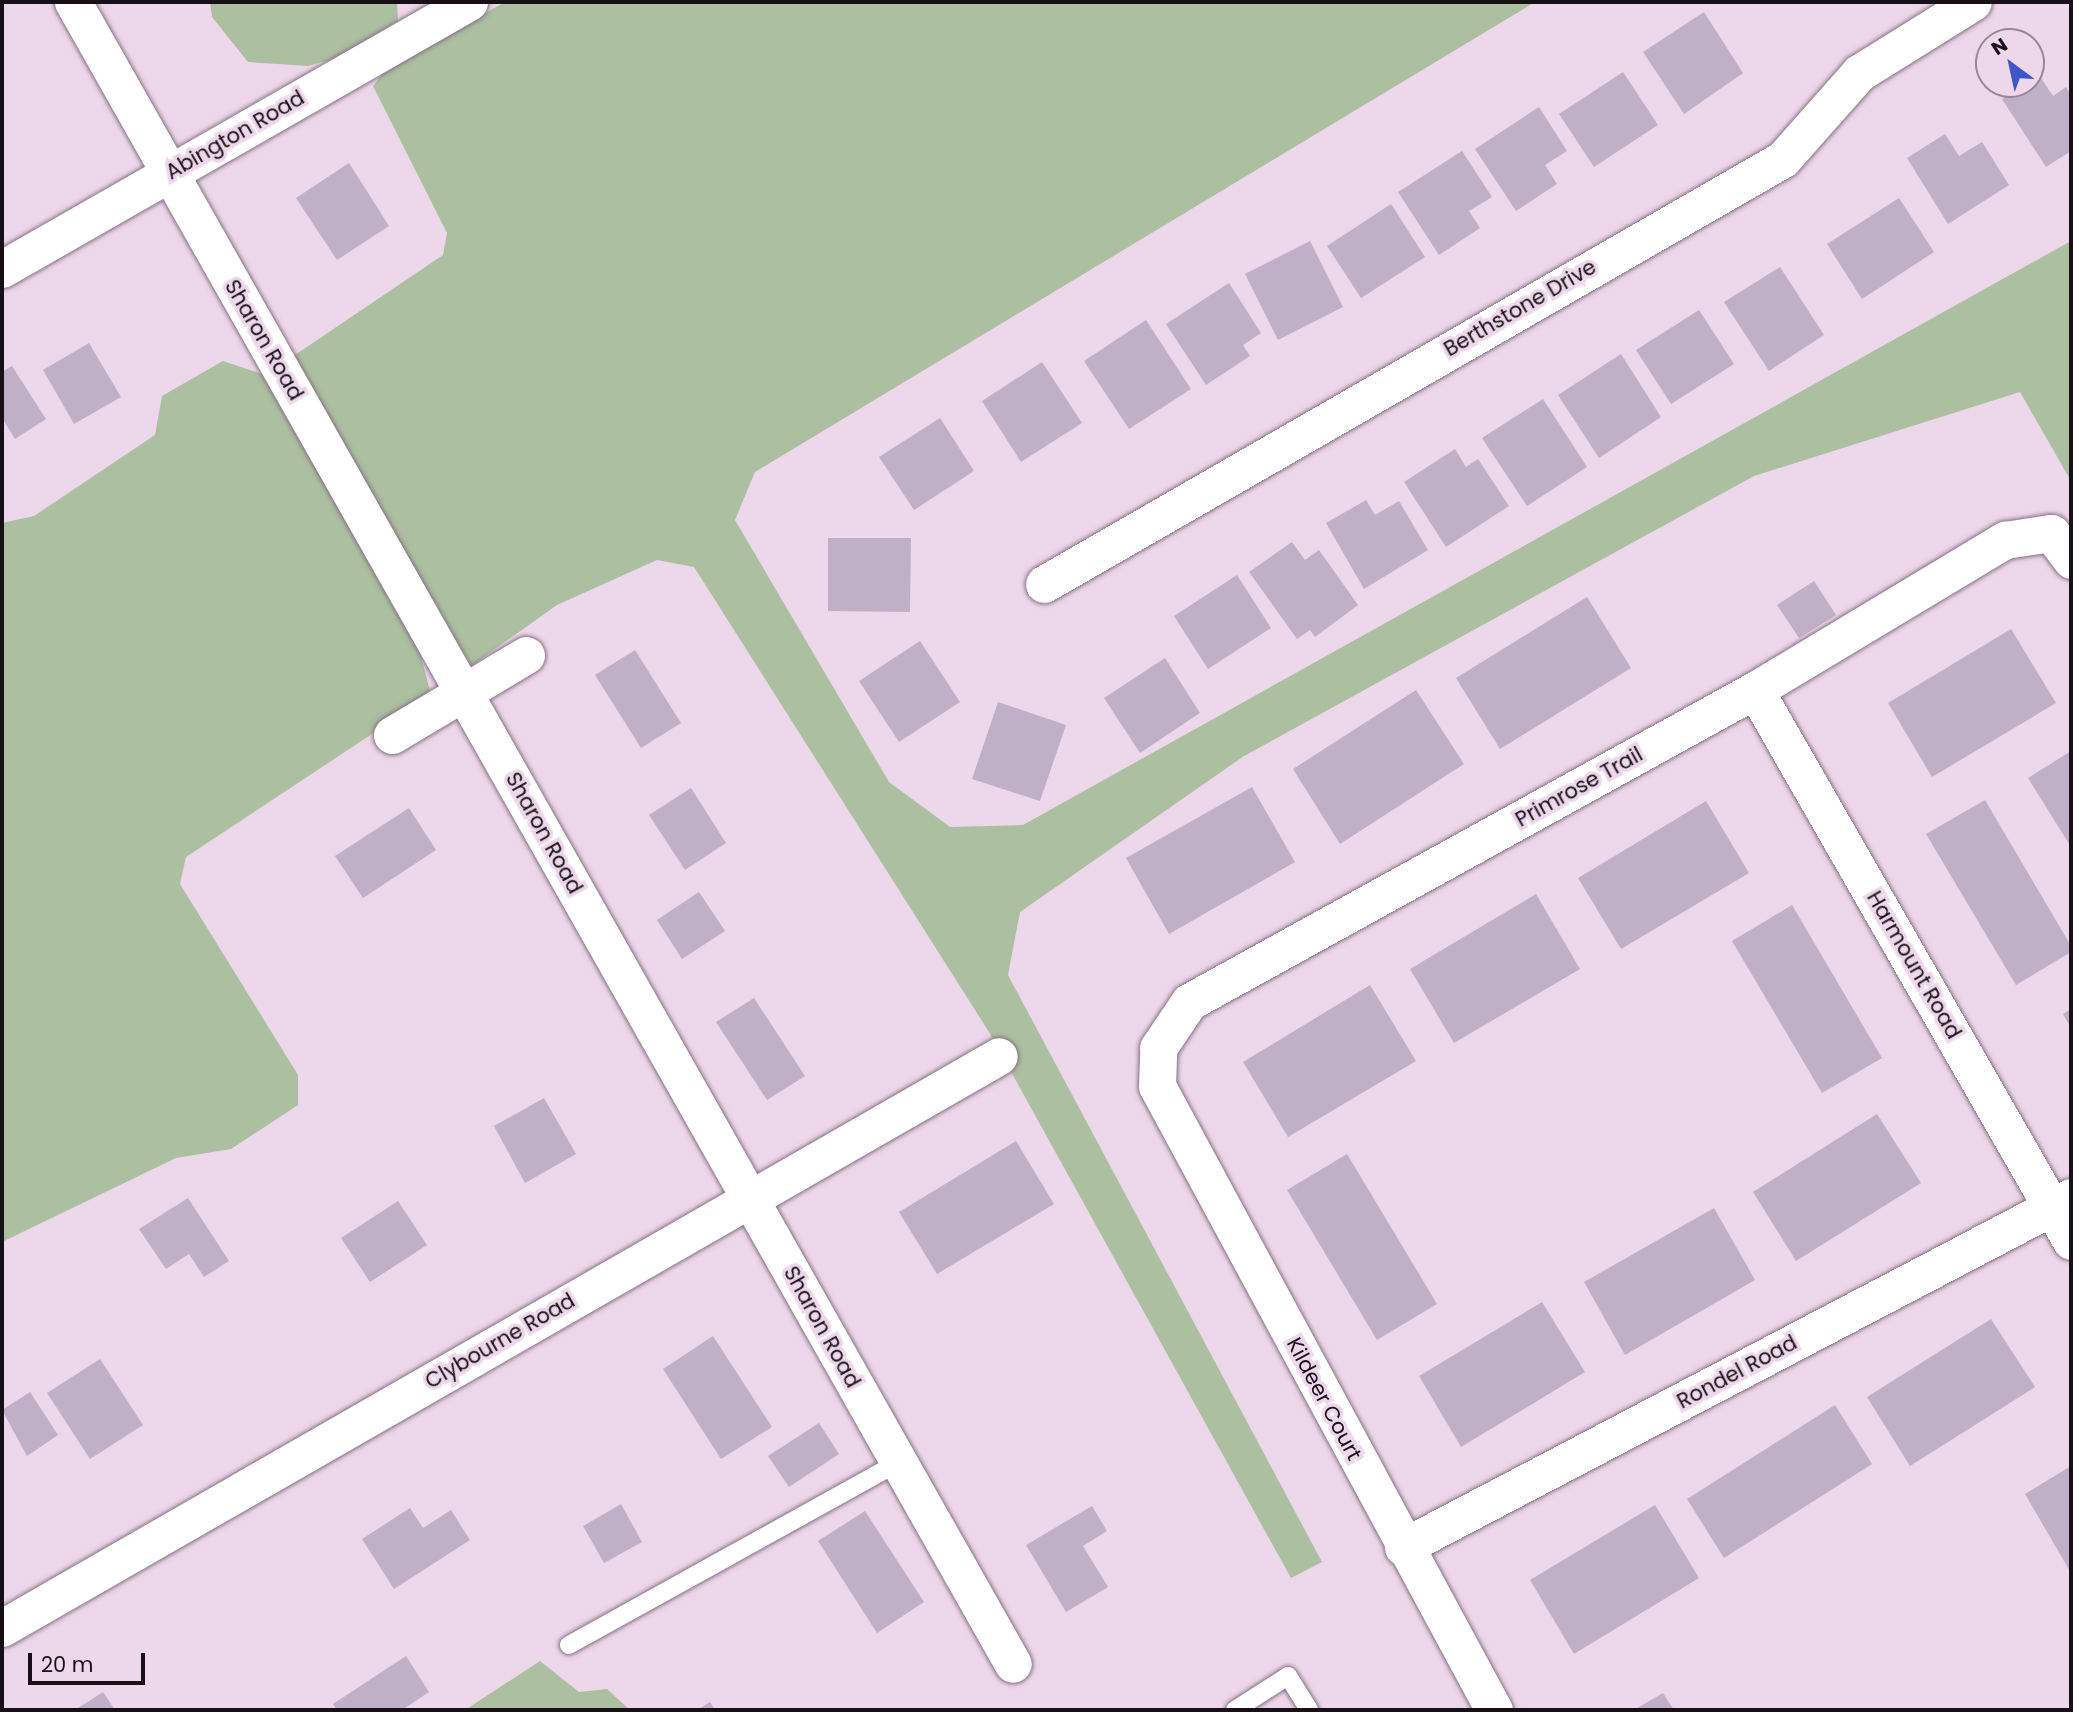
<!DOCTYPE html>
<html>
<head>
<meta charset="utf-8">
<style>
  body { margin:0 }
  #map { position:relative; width:2073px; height:1712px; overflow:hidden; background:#edd7ea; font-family:Poppins,sans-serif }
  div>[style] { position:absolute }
  .green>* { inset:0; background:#acbfa0 }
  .building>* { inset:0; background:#bfb0c7 }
  .roads { filter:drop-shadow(0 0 2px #857283) drop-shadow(0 0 2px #857283) }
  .lane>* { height:18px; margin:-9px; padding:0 9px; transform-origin:9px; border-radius:9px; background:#fff }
  .street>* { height:37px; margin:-18.5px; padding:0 18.5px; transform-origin:18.5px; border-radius:18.5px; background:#fff }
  span { translate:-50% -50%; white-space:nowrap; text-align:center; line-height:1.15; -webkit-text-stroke:7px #edd7ea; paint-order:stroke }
  .street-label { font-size:21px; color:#171017 }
  .frame { position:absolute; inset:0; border:4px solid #171017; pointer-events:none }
  .north { position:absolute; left:1975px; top:28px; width:70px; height:70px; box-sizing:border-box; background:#edd7ea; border:2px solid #978796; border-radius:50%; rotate:327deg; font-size:19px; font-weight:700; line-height:28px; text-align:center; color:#171017 }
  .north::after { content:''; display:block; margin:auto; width:24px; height:32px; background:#3f56c9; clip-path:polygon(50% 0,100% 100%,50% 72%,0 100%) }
  .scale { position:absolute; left:28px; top:1653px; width:117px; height:32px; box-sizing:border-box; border:4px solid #171017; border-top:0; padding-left:9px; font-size:21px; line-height:24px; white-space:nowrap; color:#171017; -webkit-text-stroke:5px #edd7ea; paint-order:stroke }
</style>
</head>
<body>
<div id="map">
  <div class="green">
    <i style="clip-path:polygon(210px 2px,397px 2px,398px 21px,340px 57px,308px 66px,248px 62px,212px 17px)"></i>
    <i style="clip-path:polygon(505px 2px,1535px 2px,755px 472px,735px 520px,889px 782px,950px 827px,1023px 825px,2071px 241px,2071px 481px,2020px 392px,1754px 476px,1244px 756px,1020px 912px,1008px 975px,1322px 1562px,1291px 1578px,989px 1032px,694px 567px,657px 560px,557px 605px,471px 666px,292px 357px,443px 255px,447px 233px,373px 86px,386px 69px)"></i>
    <i style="clip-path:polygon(223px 361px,262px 374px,420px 652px,431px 695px,186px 857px,180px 884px,298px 1075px,298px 1105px,231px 1149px,176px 1158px,2px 1242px,2px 523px,34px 516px,155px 435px,162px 396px)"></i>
    <i style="clip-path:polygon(540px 1661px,579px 1692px,607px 1689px,630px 1710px,465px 1710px)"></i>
  </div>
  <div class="building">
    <i style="clip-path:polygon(1704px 12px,1743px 73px,1684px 114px,1643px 52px)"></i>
    <i style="clip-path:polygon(1623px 72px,1658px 125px,1594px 167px,1559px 114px)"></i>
    <i style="clip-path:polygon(2039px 75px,2053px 96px,2066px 87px,2071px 95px,2071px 151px,2046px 167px,2002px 99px)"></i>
    <i style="clip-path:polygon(1539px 107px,1567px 151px,1545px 165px,1557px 184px,1516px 211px,1475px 149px)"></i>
    <i style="clip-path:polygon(1945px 134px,1959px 156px,1982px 142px,2009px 185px,1948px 224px,1907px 158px)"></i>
    <i style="clip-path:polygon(1462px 151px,1492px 197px,1469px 211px,1480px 228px,1439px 255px,1398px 192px)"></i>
    <i style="clip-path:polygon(349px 163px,389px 226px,337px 260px,296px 198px)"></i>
    <i style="clip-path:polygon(1899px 198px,1934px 252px,1862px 299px,1827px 244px)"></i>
    <i style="clip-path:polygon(1391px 204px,1425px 257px,1361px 298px,1327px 246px)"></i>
    <i style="clip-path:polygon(1310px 241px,1343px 307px,1278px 340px,1245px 274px)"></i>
    <i style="clip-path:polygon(1780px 267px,1824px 335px,1769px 371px,1724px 302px)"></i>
    <i style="clip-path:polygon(1229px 283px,1261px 333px,1243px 345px,1250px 356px,1206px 385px,1166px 324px)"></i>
    <i style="clip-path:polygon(1699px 310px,1734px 364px,1671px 404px,1636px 350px)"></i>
    <i style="clip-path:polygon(1146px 320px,1191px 389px,1129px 429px,1084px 361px)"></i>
    <i style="clip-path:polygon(89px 343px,121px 397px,74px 424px,43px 370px)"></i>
    <i style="clip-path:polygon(1621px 354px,1661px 417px,1599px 458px,1558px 395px)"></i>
    <i style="clip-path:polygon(1042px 362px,1082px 423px,1021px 462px,982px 401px)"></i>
    <i style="clip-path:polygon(12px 366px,46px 419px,15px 439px,2px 418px,2px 372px)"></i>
    <i style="clip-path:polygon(1543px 399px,1587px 467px,1527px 506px,1482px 438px)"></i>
    <i style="clip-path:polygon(940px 418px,974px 471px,914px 510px,879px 457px)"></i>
    <i style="clip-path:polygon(1455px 449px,1466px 467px,1478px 459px,1509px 506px,1446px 547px,1404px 482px)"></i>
    <i style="clip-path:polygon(1366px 500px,1375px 515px,1399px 501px,1428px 550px,1364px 589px,1326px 523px)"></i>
    <i style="clip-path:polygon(828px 538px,911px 538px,910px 612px,828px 611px)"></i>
    <i style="clip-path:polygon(1292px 542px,1305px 560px,1319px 550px,1358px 605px,1315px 637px,1310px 630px,1297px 639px,1249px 572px)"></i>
    <i style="clip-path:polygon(1237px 575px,1271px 628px,1208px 669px,1174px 616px)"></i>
    <i style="clip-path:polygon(1814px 581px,1836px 615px,1799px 638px,1777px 605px)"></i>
    <i style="clip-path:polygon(1587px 597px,1631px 668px,1500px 749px,1456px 678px)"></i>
    <i style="clip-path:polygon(2011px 629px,2056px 703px,1932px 777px,1888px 703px)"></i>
    <i style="clip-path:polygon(920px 641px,960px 702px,899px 742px,859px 681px)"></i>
    <i style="clip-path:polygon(635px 650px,681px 723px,641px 748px,595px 675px)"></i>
    <i style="clip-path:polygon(1165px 658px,1200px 713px,1140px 753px,1104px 698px)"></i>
    <i style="clip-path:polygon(1416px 690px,1464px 764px,1340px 844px,1293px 769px)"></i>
    <i style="clip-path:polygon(998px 702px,1066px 725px,1040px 801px,972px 779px)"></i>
    <i style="clip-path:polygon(2071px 751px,2071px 847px,2028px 778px)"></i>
    <i style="clip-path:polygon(1252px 787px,1295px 862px,1169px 934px,1126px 858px)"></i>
    <i style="clip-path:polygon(691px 788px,726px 843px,685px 870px,649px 815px)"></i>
    <i style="clip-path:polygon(1985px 800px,2071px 946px,2071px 952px,2016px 985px,1926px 834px)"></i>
    <i style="clip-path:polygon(1706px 801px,1749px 873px,1621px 949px,1578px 878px)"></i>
    <i style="clip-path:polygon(409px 808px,436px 850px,363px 898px,335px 856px)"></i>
    <i style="clip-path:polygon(699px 892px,725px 931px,682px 959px,657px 920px)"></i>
    <i style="clip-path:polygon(1536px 894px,1580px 969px,1454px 1043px,1410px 969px)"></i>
    <i style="clip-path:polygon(1792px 905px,1882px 1058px,1822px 1093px,1732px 941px)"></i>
    <i style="clip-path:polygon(1370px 985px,1416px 1061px,1288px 1137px,1243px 1062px)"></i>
    <i style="clip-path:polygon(754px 998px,805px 1076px,767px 1100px,716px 1022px)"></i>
    <i style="clip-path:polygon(2071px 1009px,2071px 1028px,2063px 1014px)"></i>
    <i style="clip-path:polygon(544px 1098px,576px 1154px,525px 1183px,494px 1126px)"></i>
    <i style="clip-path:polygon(1877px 1114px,1921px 1183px,1796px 1261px,1753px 1192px)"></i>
    <i style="clip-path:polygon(1016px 1141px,1054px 1204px,937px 1274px,899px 1212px)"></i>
    <i style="clip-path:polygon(1347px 1154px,1437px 1304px,1377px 1340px,1287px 1190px)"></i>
    <i style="clip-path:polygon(188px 1198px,229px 1261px,204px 1277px,189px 1254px,166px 1269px,139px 1229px)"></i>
    <i style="clip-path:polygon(398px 1201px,427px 1245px,370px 1282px,341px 1238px)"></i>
    <i style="clip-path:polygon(1714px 1208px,1755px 1280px,1625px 1355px,1584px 1282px)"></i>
    <i style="clip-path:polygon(1542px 1302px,1585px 1372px,1461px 1447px,1419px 1376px)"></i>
    <i style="clip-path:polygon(1991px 1319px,2035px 1387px,1910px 1466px,1867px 1397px)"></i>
    <i style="clip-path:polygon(713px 1336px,772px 1427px,721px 1459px,663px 1369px)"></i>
    <i style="clip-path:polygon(100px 1359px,143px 1425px,90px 1459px,47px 1393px)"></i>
    <i style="clip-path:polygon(30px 1392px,58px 1435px,27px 1456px,2px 1410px)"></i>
    <i style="clip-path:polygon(1835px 1405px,1872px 1464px,1724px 1558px,1687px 1499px)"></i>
    <i style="clip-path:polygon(819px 1423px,839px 1454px,789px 1487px,768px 1456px)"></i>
    <i style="clip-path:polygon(2071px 1466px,2071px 1573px,2025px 1494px)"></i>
    <i style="clip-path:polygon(621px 1504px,642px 1542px,604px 1563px,583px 1526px)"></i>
    <i style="clip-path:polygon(1655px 1505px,1699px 1578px,1574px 1654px,1530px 1580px)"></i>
    <i style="clip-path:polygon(1092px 1506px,1107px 1531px,1083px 1546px,1108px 1587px,1066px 1612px,1026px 1545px)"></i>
    <i style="clip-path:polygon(410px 1508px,423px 1528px,451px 1510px,470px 1540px,394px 1589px,362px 1539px)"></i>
    <i style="clip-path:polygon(865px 1511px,924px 1602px,877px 1633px,818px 1541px)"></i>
    <i style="clip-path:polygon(406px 1656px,429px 1692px,402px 1710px,337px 1710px,333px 1704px)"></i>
    <i style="clip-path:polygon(103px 1692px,115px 1710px,75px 1710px)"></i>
    <i style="clip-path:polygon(1663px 1693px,1674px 1710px,1634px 1710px)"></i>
    <i style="clip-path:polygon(710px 1702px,715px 1710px,697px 1710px)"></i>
  </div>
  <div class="roads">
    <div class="lane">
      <i style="left:569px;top:1645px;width:376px;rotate:-29deg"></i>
      <i style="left:1235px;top:1710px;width:63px;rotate:-32.7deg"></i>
      <i style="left:1288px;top:1676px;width:40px;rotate:58deg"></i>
    </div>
    <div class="street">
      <i style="left:73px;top:2px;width:1909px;rotate:60.51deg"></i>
      <i style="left:2px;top:269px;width:538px;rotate:-29.76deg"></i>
      <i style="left:1044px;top:584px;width:852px;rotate:-29.9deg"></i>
      <i style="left:1783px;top:159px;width:115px;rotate:-48.5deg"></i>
      <i style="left:1859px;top:73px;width:134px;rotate:-31.9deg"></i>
      <i style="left:1755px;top:690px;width:635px;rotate:60.17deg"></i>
      <i style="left:392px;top:735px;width:156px;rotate:-30.8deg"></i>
      <i style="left:1403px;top:1547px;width:754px;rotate:-27.65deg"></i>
      <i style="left:2px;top:1628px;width:1149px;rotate:-29.84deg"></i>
      <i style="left:1494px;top:1710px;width:709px;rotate:-118.37deg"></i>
      <i style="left:1157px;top:1086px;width:38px;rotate:-88deg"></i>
      <i style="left:1158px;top:1048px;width:55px;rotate:-56deg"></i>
      <i style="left:1189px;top:1002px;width:646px;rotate:-28.87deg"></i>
      <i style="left:1755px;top:690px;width:292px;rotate:-31deg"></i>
      <i style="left:2005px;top:540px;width:47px;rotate:-8.7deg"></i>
      <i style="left:2051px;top:533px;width:34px;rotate:53deg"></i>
    </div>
  </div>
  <div class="street-label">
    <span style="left:235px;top:135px;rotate:-30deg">Abington Road</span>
    <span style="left:1520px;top:308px;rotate:-30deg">Berthstone Drive</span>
    <span style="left:264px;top:340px;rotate:60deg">Sharon Road</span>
    <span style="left:1579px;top:787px;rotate:-29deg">Primrose Trail</span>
    <span style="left:544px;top:833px;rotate:61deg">Sharon Road</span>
    <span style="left:1914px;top:965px;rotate:60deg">Harmount Road</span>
    <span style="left:822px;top:1327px;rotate:61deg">Sharon Road</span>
    <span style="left:500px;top:1341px;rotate:-30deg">Clybourne Road</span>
    <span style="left:1737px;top:1372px;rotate:-28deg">Rondel Road</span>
    <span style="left:1324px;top:1399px;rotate:62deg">Kildeer Court</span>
  </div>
  <div class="frame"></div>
  <div class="north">N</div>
  <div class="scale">20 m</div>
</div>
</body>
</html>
